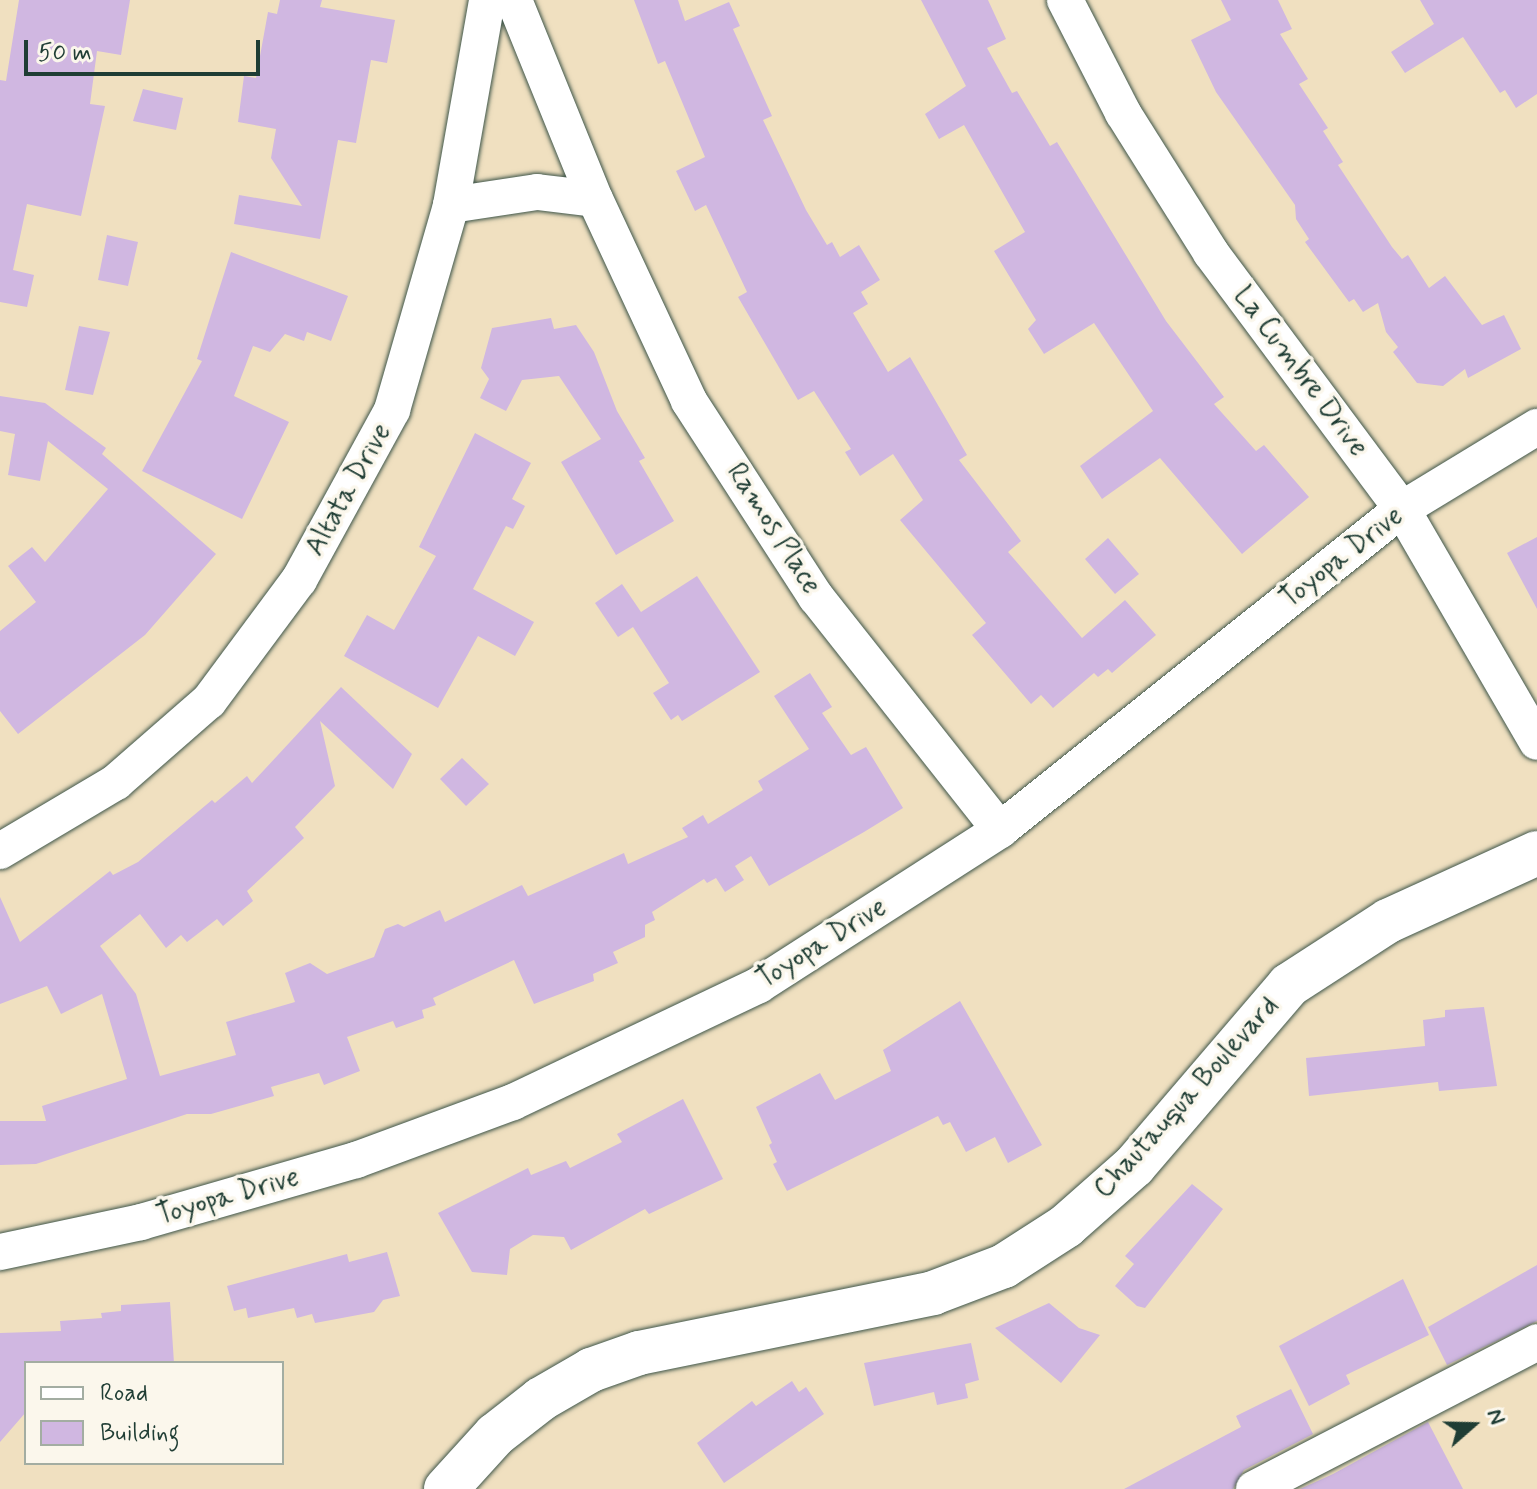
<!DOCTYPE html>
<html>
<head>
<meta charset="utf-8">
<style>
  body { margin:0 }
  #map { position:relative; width:1537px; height:1489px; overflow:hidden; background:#f0e0c0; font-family:Mynerve,sans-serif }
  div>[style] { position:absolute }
  .building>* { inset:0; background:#d0b7e1 }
  .roads { filter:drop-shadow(0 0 2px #3e5549) drop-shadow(0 0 2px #3e5549) }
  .minor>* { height:36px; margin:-18px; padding:0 18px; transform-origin:18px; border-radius:18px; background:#fff }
  .tertiary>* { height:44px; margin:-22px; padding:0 22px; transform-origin:22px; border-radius:22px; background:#fff }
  span { translate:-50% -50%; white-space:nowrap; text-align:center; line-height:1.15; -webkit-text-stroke:7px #fbf7ec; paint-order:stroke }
  .street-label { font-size:28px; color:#1f3d34 }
  .legend { position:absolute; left:24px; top:1361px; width:260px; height:104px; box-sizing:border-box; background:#fbf7ec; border:2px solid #a3ada2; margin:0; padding:10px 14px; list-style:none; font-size:24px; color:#1f3d34 }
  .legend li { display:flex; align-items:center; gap:16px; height:40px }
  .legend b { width:40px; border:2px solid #a3ada2 }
  .north { position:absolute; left:1433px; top:1385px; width:80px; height:80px; -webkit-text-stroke:6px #fbf7ec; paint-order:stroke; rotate:70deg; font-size:22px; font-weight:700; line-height:32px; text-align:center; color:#1f3d34 }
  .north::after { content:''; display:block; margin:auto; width:28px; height:36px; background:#1f3d34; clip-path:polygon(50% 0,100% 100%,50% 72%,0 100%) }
  .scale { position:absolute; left:24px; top:40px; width:236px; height:36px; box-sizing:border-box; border:4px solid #1f3d34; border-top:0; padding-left:10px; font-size:24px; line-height:28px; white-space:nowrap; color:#1f3d34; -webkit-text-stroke:6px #fbf7ec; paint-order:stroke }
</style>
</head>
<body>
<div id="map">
  <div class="building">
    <i style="clip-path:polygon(19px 0,130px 0,121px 55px,97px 51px,90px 104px,105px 106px,81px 216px,27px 204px,13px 270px,34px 275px,27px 307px,0 302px,0 80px,6px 81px)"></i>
    <i style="clip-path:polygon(280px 0,322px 0,320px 7px,395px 20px,387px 63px,371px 60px,356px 143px,338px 140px,320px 239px,234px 224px,239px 195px,302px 206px,271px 158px,276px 129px,238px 122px,244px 76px,256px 78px,268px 12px,277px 14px)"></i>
    <i style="clip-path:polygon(634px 0,678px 0,685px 21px,729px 2px,740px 26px,733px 29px,772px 116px,763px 120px,806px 210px,827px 245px,832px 242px,840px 257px,859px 245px,880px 280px,861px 292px,868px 304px,853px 313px,888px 372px,910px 357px,967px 455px,959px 460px,1021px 541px,1008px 552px,1082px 638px,1125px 600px,1156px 635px,1112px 673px,1108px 669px,1098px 677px,1094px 673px,1053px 708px,1041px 695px,1031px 704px,972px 635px,986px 623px,900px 520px,923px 500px,893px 454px,860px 476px,845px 452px,851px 449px,814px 391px,798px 400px,738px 297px,747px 292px,706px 205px,695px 211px,676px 171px,705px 157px,665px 61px,658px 64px)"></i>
    <i style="clip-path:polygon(921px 0,988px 0,1006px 39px,987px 48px,1012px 93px,1017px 91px,1050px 146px,1057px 142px,1166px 321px,1224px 397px,1214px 404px,1256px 451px,1264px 445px,1309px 497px,1242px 554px,1160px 458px,1102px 499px,1080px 466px,1153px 411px,1094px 323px,1044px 354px,1028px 329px,1036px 320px,994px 251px,1025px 232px,964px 125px,939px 139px,925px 114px,966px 86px)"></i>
    <i style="clip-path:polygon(1221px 0,1278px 0,1292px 29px,1280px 34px,1308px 79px,1299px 84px,1328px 128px,1323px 131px,1343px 162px,1338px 165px,1392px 247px,1402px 259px,1408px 255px,1429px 288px,1445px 276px,1482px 325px,1504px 315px,1521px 349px,1468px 378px,1465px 369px,1443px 386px,1417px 383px,1393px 352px,1398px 347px,1386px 332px,1378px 303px,1363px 312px,1354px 299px,1349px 302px,1305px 242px,1309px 239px,1296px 219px,1295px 205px,1216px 92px,1191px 40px,1231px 20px)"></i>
    <i style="clip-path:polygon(1420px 0,1537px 0,1537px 94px,1516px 108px,1505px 90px,1500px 93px,1463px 37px,1405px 73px,1391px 52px,1434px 24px)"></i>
    <i style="clip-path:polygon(143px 89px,183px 98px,176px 130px,133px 121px)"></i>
    <i style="clip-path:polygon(107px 235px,138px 242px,128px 286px,98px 280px)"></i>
    <i style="clip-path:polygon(231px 252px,348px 296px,331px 341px,307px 332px,304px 341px,285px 334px,270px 352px,253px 346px,234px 396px,289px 422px,242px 519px,142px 471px,202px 361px,197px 359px)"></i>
    <i style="clip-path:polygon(551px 318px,554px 329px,576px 325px,594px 352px,617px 411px,645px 458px,639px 461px,674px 521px,616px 555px,561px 462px,601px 439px,559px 376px,522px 380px,506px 411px,480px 398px,489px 379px,481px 368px,492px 328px)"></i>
    <i style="clip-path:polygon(79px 326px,110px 332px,93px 395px,65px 390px)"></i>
    <i style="clip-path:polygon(0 396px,45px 403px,106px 448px,102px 454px,216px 554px,145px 635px,18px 734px,0 711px,0 631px,36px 602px,8px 566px,32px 547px,45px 562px,108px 489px,48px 441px,40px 481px,8px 475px,15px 434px,0 431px)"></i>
    <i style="clip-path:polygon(475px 433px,531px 463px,512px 499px,525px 506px,513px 529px,506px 526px,473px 589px,534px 622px,515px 656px,478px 636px,438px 708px,344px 656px,367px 615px,394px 630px,436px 556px,419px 547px)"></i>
    <i style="clip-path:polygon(1537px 537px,1537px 609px,1507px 553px)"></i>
    <i style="clip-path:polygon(1108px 538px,1139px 574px,1115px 594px,1085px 559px)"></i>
    <i style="clip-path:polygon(697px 576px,760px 672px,682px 721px,678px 715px,671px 720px,653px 693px,669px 683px,633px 627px,618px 637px,595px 603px,622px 584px,641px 612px)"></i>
    <i style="clip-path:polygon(810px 673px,832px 707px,822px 713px,851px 755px,866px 747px,903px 808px,864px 832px,769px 886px,751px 856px,735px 866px,744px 880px,725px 892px,716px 878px,707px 883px,704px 879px,652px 912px,655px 920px,645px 925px,645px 937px,613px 952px,618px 963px,593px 974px,594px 981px,534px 1004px,514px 960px,433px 998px,436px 1005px,422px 1010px,424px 1018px,396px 1028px,393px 1021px,347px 1037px,360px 1071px,324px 1085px,319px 1073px,271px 1087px,274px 1096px,211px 1114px,187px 1114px,36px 1164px,0 1165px,0 1121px,46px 1121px,42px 1106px,127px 1079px,102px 994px,61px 1014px,47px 986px,0 1004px,0 897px,20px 942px,110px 871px,113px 875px,138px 862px,212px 800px,215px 803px,247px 776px,252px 783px,341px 687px,412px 754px,393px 789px,320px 721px,335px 786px,295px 827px,304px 838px,247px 891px,253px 901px,223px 926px,217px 919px,187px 942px,181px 935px,166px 948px,140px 914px,100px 946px,136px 994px,160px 1076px,236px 1055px,226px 1022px,295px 1002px,285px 973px,310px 963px,327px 974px,374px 957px,385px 929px,398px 924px,404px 927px,440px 910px,445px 922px,522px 885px,528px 896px,624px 853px,628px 864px,688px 837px,682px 828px,703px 815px,708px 824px,763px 790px,758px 781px,809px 749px,774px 696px)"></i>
    <i style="clip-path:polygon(462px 758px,489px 784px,466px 806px,440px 779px)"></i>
    <i style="clip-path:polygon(960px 1001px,1042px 1145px,1008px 1163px,995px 1137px,966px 1152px,950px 1122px,943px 1125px,938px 1116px,787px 1191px,773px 1164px,777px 1162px,769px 1145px,772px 1143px,756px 1107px,820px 1073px,835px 1100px,891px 1071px,883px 1050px)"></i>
    <i style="clip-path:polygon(1484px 1007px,1497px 1086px,1439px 1091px,1438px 1082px,1309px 1096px,1306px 1058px,1425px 1046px,1423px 1020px,1445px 1017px,1445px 1010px)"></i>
    <i style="clip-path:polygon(683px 1099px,723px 1179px,649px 1214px,645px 1209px,571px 1250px,564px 1237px,533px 1235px,510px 1249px,507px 1275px,472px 1272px,438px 1213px,528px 1168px,531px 1175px,566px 1161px,570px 1168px,622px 1142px,617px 1134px)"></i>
    <i style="clip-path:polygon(1192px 1184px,1223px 1209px,1145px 1308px,1137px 1306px,1115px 1286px,1134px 1264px,1125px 1256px)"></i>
    <i style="clip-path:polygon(387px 1252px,400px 1296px,383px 1300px,374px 1312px,315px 1323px,312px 1314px,297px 1318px,294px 1308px,248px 1318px,246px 1308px,234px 1311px,227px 1286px,347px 1254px,349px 1262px)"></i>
    <i style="clip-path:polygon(1537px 1265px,1537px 1321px,1447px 1365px,1428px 1327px)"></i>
    <i style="clip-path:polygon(1403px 1279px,1429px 1335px,1346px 1375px,1350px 1384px,1309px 1406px,1279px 1346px)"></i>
    <i style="clip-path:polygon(170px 1302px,174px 1363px,26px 1363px,26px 1412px,0 1442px,0 1333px,61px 1331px,60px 1321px,102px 1318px,101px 1313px,121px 1311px,121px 1305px)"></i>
    <i style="clip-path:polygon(1049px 1303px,1079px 1328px,1100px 1335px,1061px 1383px,995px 1328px)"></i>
    <i style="clip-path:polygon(971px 1343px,979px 1380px,965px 1384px,968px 1398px,937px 1405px,934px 1392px,874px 1406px,864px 1363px)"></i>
    <i style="clip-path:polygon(792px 1381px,799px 1392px,806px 1387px,824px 1414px,724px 1483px,697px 1443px,752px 1401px,756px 1406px)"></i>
    <i style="clip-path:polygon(1291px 1389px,1313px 1434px,1244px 1470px,1233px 1489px,1124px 1489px,1241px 1427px,1236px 1416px)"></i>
    <i style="clip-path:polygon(1428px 1422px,1463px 1489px,1300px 1489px,1333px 1474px)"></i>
  </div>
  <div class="roads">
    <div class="minor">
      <i style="left:514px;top:0;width:215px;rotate:67.9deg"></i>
      <i style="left:595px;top:199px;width:223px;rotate:65deg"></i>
      <i style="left:689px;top:401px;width:234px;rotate:57.1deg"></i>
      <i style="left:816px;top:597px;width:297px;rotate:51.7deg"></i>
      <i style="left:1065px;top:0;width:127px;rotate:62.8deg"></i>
      <i style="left:1123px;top:113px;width:165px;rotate:57.8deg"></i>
      <i style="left:1211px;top:253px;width:319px;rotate:53.3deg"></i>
      <i style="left:1402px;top:509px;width:269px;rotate:59.9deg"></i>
      <i style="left:451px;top:205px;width:87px;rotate:-8.6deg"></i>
      <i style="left:537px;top:192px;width:58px;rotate:6.9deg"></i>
      <i style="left:0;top:851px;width:135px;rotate:-30.7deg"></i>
      <i style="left:116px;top:782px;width:123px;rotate:-41.1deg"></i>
      <i style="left:209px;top:701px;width:151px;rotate:-53.4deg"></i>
      <i style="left:299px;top:580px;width:194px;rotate:-61.3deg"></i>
      <i style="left:392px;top:410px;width:213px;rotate:-73.9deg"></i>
      <i style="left:451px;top:205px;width:208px;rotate:-80deg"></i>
      <i style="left:0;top:1252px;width:144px;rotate:-12deg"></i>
      <i style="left:141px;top:1222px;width:224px;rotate:-16.1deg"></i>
      <i style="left:356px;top:1160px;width:167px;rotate:-20.3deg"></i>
      <i style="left:513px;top:1102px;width:272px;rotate:-25.4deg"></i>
      <i style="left:759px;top:985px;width:287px;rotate:-32.7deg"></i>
      <i style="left:1000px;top:830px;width:514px;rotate:-38.61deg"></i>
      <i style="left:1402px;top:509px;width:158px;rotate:-31.3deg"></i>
      <i style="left:1254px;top:1489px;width:319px;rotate:-27.4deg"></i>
    </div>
    <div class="tertiary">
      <i style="left:446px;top:1489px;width:73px;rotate:-47.8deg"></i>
      <i style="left:495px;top:1435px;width:58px;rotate:-38deg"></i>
      <i style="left:541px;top:1399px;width:58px;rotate:-30.1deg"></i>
      <i style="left:591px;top:1370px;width:51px;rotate:-19.5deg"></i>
      <i style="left:639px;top:1353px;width:300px;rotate:-11.5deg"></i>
      <i style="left:933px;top:1293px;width:76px;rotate:-20.8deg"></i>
      <i style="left:1004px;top:1266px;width:74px;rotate:-32.8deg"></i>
      <i style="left:1066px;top:1226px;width:91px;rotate:-41.4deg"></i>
      <i style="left:1134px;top:1166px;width:238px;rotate:-49.4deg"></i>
      <i style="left:1289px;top:985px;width:118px;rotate:-32.9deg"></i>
      <i style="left:1388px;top:921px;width:164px;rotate:-24.5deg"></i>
    </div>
  </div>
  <div class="street-label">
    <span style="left:1300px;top:372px;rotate:53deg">La Cumbre Drive</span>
    <span style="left:349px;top:490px;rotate:-61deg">Altata Drive</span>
    <span style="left:773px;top:529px;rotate:57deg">Ramos Place</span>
    <span style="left:1342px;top:558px;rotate:-38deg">Toyopa Drive</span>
    <span style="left:822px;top:944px;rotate:-32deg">Toyopa Drive</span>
    <span style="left:1187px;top:1098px;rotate:-48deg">Chautauqua Boulevard</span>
    <span style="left:228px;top:1197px;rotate:-16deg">Toyopa Drive</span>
  </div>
  <ul class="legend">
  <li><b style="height:10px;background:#fff"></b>Road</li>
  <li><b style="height:22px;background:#d0b7e1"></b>Building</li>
  </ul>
  <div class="north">N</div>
  <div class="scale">50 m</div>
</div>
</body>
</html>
